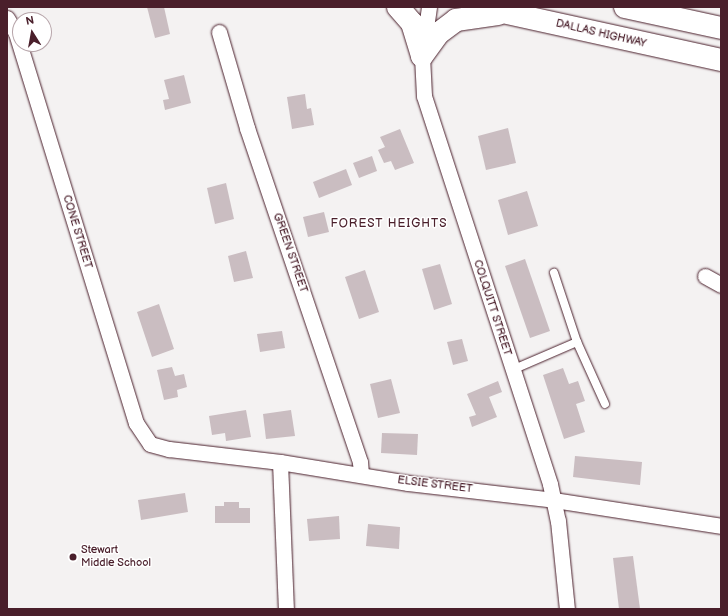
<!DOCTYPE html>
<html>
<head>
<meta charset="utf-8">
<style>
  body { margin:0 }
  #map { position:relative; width:728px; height:616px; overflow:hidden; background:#f4f2f2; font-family:"Balsamiq Sans",sans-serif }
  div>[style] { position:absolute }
  .building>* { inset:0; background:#cabdc1 }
  .roads { filter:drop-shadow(0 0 1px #4a1f2b) drop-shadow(0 0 1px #4a1f2b) }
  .service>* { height:8px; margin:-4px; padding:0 4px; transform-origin:4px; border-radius:4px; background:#fff }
  .minor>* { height:15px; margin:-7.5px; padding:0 7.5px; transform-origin:7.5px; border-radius:7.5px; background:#fff }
  .primary>* { height:22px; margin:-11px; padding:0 11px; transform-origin:11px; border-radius:11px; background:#fff }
  .dots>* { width:11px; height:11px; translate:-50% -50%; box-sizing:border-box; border:2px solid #fff; border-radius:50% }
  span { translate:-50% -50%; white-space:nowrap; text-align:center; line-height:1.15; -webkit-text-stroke:3px #fff; paint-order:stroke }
  .street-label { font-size:11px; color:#4a1f2b }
  .poi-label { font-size:11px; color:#4a1f2b }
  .left { translate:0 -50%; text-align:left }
  .neighbourhood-label { font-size:12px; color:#4a1f2b; letter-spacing:1px }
  .frame { position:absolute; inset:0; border:8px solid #4a1f2b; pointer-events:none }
  .north { position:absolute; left:12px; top:12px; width:40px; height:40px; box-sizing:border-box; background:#fff; border:1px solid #b7a5aa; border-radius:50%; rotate:349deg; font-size:11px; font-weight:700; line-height:16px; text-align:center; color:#4a1f2b }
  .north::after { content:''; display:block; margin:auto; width:14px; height:18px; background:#4a1f2b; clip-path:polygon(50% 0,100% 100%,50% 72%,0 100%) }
</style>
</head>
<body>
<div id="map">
  <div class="building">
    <i style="clip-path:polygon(147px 7px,164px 7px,170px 34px,155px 38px)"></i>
    <i style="clip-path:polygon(184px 75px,191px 103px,165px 110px,163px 100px,169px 99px,164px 80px)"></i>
    <i style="clip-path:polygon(305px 94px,307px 109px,311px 108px,314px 125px,292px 129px,287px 97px)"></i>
    <i style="clip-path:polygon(508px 128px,516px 163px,486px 170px,478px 136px)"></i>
    <i style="clip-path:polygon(400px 129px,414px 163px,395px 170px,391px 161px,384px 163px,378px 150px,385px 147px,380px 137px)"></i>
    <i style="clip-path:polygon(372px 156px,377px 171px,359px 178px,353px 163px)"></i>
    <i style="clip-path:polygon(346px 169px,352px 185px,319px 198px,313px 182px)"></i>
    <i style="clip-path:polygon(226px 183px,234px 219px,215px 224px,207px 188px)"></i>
    <i style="clip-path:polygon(527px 191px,538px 226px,508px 235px,498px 200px)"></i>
    <i style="clip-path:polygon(324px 212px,329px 232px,308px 237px,303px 217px)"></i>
    <i style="clip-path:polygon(246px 251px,253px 278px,234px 282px,228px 256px)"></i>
    <i style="clip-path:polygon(525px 259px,550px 331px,530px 338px,505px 266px)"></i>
    <i style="clip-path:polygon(440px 264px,452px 304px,434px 310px,422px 269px)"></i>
    <i style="clip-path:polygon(365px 270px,379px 312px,359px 319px,345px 277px)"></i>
    <i style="clip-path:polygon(159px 304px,174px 349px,152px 357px,137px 312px)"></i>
    <i style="clip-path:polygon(282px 331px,285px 348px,260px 352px,257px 334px)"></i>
    <i style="clip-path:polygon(462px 339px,468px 361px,453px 365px,447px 342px)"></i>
    <i style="clip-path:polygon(172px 367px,175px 376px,184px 374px,187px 387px,177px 390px,178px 397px,164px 400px,157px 370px)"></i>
    <i style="clip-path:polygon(563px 368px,569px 384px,578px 381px,585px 401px,576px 404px,585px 432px,564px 439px,543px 375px)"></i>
    <i style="clip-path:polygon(391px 379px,400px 413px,378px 418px,370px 384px)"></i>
    <i style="clip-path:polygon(498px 381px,502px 392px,489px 397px,497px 417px,472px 427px,469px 417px,476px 415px,467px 394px)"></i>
    <i style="clip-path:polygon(246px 410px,251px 437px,226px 441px,225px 433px,212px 435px,209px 416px)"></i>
    <i style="clip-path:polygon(291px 410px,295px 436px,266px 439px,263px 414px)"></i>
    <i style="clip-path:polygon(382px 433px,418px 434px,417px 455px,381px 453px)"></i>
    <i style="clip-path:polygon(575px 456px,642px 462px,640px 485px,573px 477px)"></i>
    <i style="clip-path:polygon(185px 493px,188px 512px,141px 520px,138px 500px)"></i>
    <i style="clip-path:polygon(224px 502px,239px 502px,239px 508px,250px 508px,250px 523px,215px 523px,215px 506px,224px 506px)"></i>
    <i style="clip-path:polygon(339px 516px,340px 539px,309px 541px,307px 519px)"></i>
    <i style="clip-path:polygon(368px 524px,400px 527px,399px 549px,366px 546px)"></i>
    <i style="clip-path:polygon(633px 556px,640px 609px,619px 609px,613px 558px)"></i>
  </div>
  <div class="roads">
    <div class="service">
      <i style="left:577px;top:342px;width:68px;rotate:65.7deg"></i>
      <i style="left:512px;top:370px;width:71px;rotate:-23.3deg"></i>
      <i style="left:577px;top:342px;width:73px;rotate:-108.4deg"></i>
    </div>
    <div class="minor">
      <i style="left:429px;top:7px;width:49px;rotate:98.1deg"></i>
      <i style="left:422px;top:56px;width:40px;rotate:87.1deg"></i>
      <i style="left:424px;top:96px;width:408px;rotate:72deg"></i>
      <i style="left:550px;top:484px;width:38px;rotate:78deg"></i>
      <i style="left:558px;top:521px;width:88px;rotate:84.2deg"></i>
      <i style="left:7px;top:18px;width:17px;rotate:59deg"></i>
      <i style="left:16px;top:33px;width:408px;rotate:72.9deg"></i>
      <i style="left:136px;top:423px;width:25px;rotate:56deg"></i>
      <i style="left:150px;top:444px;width:20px;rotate:15deg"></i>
      <i style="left:169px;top:449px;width:112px;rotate:6.7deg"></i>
      <i style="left:280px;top:462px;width:130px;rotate:9.3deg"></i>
      <i style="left:408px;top:483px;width:147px;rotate:6.6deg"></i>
      <i style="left:554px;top:500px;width:169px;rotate:8.8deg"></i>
      <i style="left:219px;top:32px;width:100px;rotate:73.7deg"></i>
      <i style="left:247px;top:128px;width:353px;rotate:71.3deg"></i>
      <i style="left:360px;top:462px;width:12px;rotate:85deg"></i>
      <i style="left:705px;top:276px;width:18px;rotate:29deg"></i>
      <i style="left:280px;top:462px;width:147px;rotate:87.7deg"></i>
    </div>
    <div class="primary">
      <i style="left:398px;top:7px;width:21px;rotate:49deg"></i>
      <i style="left:412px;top:23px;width:34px;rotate:73deg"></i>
      <i style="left:480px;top:7px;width:247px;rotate:12.4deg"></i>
      <i style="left:625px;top:7px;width:98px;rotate:12.3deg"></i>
      <i style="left:422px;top:56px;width:29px;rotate:-54deg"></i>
      <i style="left:439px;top:33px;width:21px;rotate:-37deg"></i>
      <i style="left:456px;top:20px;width:42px;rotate:-8.1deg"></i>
    </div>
  </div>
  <div class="dots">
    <i style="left:73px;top:557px;background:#4a1f2b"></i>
  </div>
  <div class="street-label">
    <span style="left:601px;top:34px;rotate:13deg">DALLAS HIGHWAY</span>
    <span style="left:77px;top:232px;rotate:73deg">CONE STREET</span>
    <span style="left:290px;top:253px;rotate:71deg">GREEN STREET</span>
    <span style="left:492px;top:308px;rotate:72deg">COLQUITT STREET</span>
    <span style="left:435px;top:485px;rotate:7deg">ELSIE STREET</span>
  </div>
  <div class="poi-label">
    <span class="left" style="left:81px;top:557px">Stewart<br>Middle School</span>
  </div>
  <div class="neighbourhood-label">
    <span style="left:389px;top:224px">FOREST HEIGHTS</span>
  </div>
  <div class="frame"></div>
  <div class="north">N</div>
</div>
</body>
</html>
